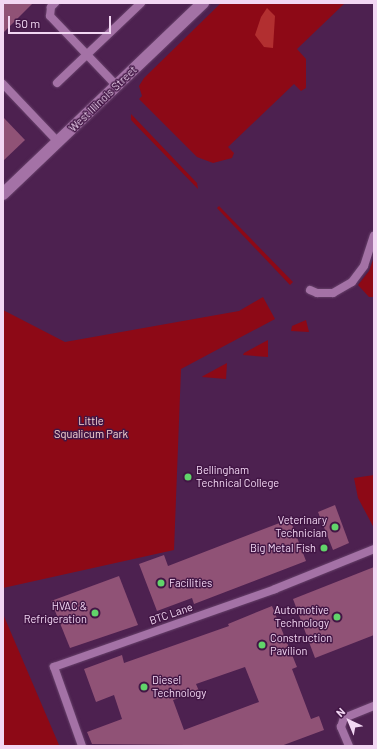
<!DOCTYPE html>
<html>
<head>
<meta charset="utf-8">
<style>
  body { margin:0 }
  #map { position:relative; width:377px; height:749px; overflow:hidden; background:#4d2150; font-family:Barlow,sans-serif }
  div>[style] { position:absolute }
  .green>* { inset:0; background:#8d0916 }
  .forest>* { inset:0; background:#b22f30 }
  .building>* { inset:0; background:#905276 }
  .roads { filter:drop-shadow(0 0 1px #67416a) drop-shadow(0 0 1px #67416a) }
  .service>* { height:8px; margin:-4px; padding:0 4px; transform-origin:4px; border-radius:4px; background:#a472a6 }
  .tertiary>* { height:12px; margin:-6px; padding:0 6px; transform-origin:6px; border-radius:6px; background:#a472a6 }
  .dots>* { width:11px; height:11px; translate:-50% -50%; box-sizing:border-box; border:2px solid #421645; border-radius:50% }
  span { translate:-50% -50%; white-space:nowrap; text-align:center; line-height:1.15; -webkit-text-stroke:3px #421645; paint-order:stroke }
  .street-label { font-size:11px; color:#f2d7f3 }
  .park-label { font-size:11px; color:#fad7d3 }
  .poi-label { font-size:11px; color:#f2d7f3 }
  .left { translate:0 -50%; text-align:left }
  .right { translate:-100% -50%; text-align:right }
  .frame { position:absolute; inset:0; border:4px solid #f2d7f3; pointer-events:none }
  .north { position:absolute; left:329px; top:701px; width:40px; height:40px; -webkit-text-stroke:3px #421645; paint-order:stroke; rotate:316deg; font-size:11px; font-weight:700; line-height:16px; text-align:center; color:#f2d7f3 }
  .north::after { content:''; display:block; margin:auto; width:14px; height:18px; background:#f2d7f3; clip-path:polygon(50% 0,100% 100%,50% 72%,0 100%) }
  .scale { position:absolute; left:8px; top:16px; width:103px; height:18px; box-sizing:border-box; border:2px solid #f2d7f3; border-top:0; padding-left:5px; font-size:12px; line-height:14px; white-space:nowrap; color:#f2d7f3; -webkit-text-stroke:3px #421645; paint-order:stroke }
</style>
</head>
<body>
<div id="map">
  <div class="green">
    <i style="clip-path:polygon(221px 3px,345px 3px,297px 49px,306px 59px,306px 88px,301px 91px,294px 84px,228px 147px,234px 153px,232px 158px,213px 163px,197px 157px,139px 99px,142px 96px,139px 86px,144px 78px)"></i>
    <i style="clip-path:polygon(131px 114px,197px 183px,198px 189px,131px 120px)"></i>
    <i style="clip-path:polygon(219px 206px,293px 282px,290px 285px,217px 208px)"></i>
    <i style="clip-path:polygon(374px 257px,374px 297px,369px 297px,358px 285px,369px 271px)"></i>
    <i style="clip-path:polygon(263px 297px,275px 319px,181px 369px,174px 550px,3px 588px,3px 310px,65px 342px,239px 311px)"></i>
    <i style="clip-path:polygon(306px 320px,309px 332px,291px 331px,292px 326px)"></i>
    <i style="clip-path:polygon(268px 340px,268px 357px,243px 355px,244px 353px)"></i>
    <i style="clip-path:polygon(227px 363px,226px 379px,202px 377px,203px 376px)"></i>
    <i style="clip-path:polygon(374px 475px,374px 528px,358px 498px,354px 478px)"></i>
    <i style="clip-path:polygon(3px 614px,59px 745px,59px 746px,3px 746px)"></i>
  </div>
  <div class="forest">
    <i style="clip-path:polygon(267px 8px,275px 16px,273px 48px,264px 47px,255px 35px,261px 17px)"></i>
  </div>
  <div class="building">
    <i style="clip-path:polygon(3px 3px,33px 3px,3px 33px)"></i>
    <i style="clip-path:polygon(3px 117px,25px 140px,3px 161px)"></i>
    <i style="clip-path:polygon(335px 505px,349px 543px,333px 550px,318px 512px)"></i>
    <i style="clip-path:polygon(290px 519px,306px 561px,194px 604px,192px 598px,157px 611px,139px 564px,164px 555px,168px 566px)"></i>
    <i style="clip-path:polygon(374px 567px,374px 635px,315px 658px,293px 599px)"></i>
    <i style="clip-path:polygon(119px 576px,138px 625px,70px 648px,51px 601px)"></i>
    <i style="clip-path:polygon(evenodd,272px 606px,297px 667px,292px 669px,311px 719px,319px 716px,324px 730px,281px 746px,92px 744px,87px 732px,122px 719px,114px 695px,96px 702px,84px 669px,122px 655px,124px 663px,229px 626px,228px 624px,272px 606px,245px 667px,259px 702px,184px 730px,173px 700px,199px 691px,196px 684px,245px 667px)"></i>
  </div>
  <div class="roads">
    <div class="service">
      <i style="left:55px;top:3px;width:6px;rotate:135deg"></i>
      <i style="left:51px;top:7px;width:9px;rotate:96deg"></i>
      <i style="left:50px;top:16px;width:97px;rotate:46.3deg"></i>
      <i style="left:57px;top:83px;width:116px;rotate:-43.6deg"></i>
      <i style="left:3px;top:84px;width:80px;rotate:46.5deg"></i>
      <i style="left:310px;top:290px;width:8px;rotate:23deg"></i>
      <i style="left:317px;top:293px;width:16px"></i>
      <i style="left:333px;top:293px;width:22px;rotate:-30deg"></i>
      <i style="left:352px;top:282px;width:20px;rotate:-53deg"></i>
      <i style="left:364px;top:266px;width:32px;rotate:-72deg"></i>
      <i style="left:82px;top:746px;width:84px;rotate:-109.5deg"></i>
      <i style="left:54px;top:667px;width:234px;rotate:-19.4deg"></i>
      <i style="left:275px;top:589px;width:107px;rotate:-22deg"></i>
      <i style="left:349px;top:746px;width:21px;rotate:-113deg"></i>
      <i style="left:341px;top:727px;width:9px;rotate:-72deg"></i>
      <i style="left:344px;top:718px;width:32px;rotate:-22deg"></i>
    </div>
    <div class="tertiary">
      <i style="left:3px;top:194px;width:277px;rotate:-43.7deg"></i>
    </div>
  </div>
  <div class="dots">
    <i style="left:188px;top:477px;background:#61d46a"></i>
    <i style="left:335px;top:527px;background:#61d46a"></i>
    <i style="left:324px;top:548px;background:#61d46a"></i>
    <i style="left:161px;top:583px;background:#61d46a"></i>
    <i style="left:95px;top:613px;background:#61d46a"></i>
    <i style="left:337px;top:617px;background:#61d46a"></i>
    <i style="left:262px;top:645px;background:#61d46a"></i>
    <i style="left:144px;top:687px;background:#61d46a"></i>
  </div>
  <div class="street-label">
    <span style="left:103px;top:99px;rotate:-44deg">West Illinois Street</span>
    <span style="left:171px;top:614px;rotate:-19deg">BTC Lane</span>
  </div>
  <div class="park-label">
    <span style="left:91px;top:428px">Little<br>Squalicum Park</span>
  </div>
  <div class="poi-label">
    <span class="left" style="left:196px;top:477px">Bellingham<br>Technical College</span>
    <span class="right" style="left:327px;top:527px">Veterinary<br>Technician</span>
    <span class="right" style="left:316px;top:548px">Big Metal Fish</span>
    <span class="left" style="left:169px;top:583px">Facilities</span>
    <span class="right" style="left:87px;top:613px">HVAC &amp;<br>Refrigeration</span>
    <span class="right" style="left:329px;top:617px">Automotive<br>Technology</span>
    <span class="left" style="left:270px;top:645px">Construction<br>Pavilion</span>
    <span class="left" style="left:152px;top:687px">Diesel<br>Technology</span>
  </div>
  <div class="frame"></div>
  <div class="north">N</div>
  <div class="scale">50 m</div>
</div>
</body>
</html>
